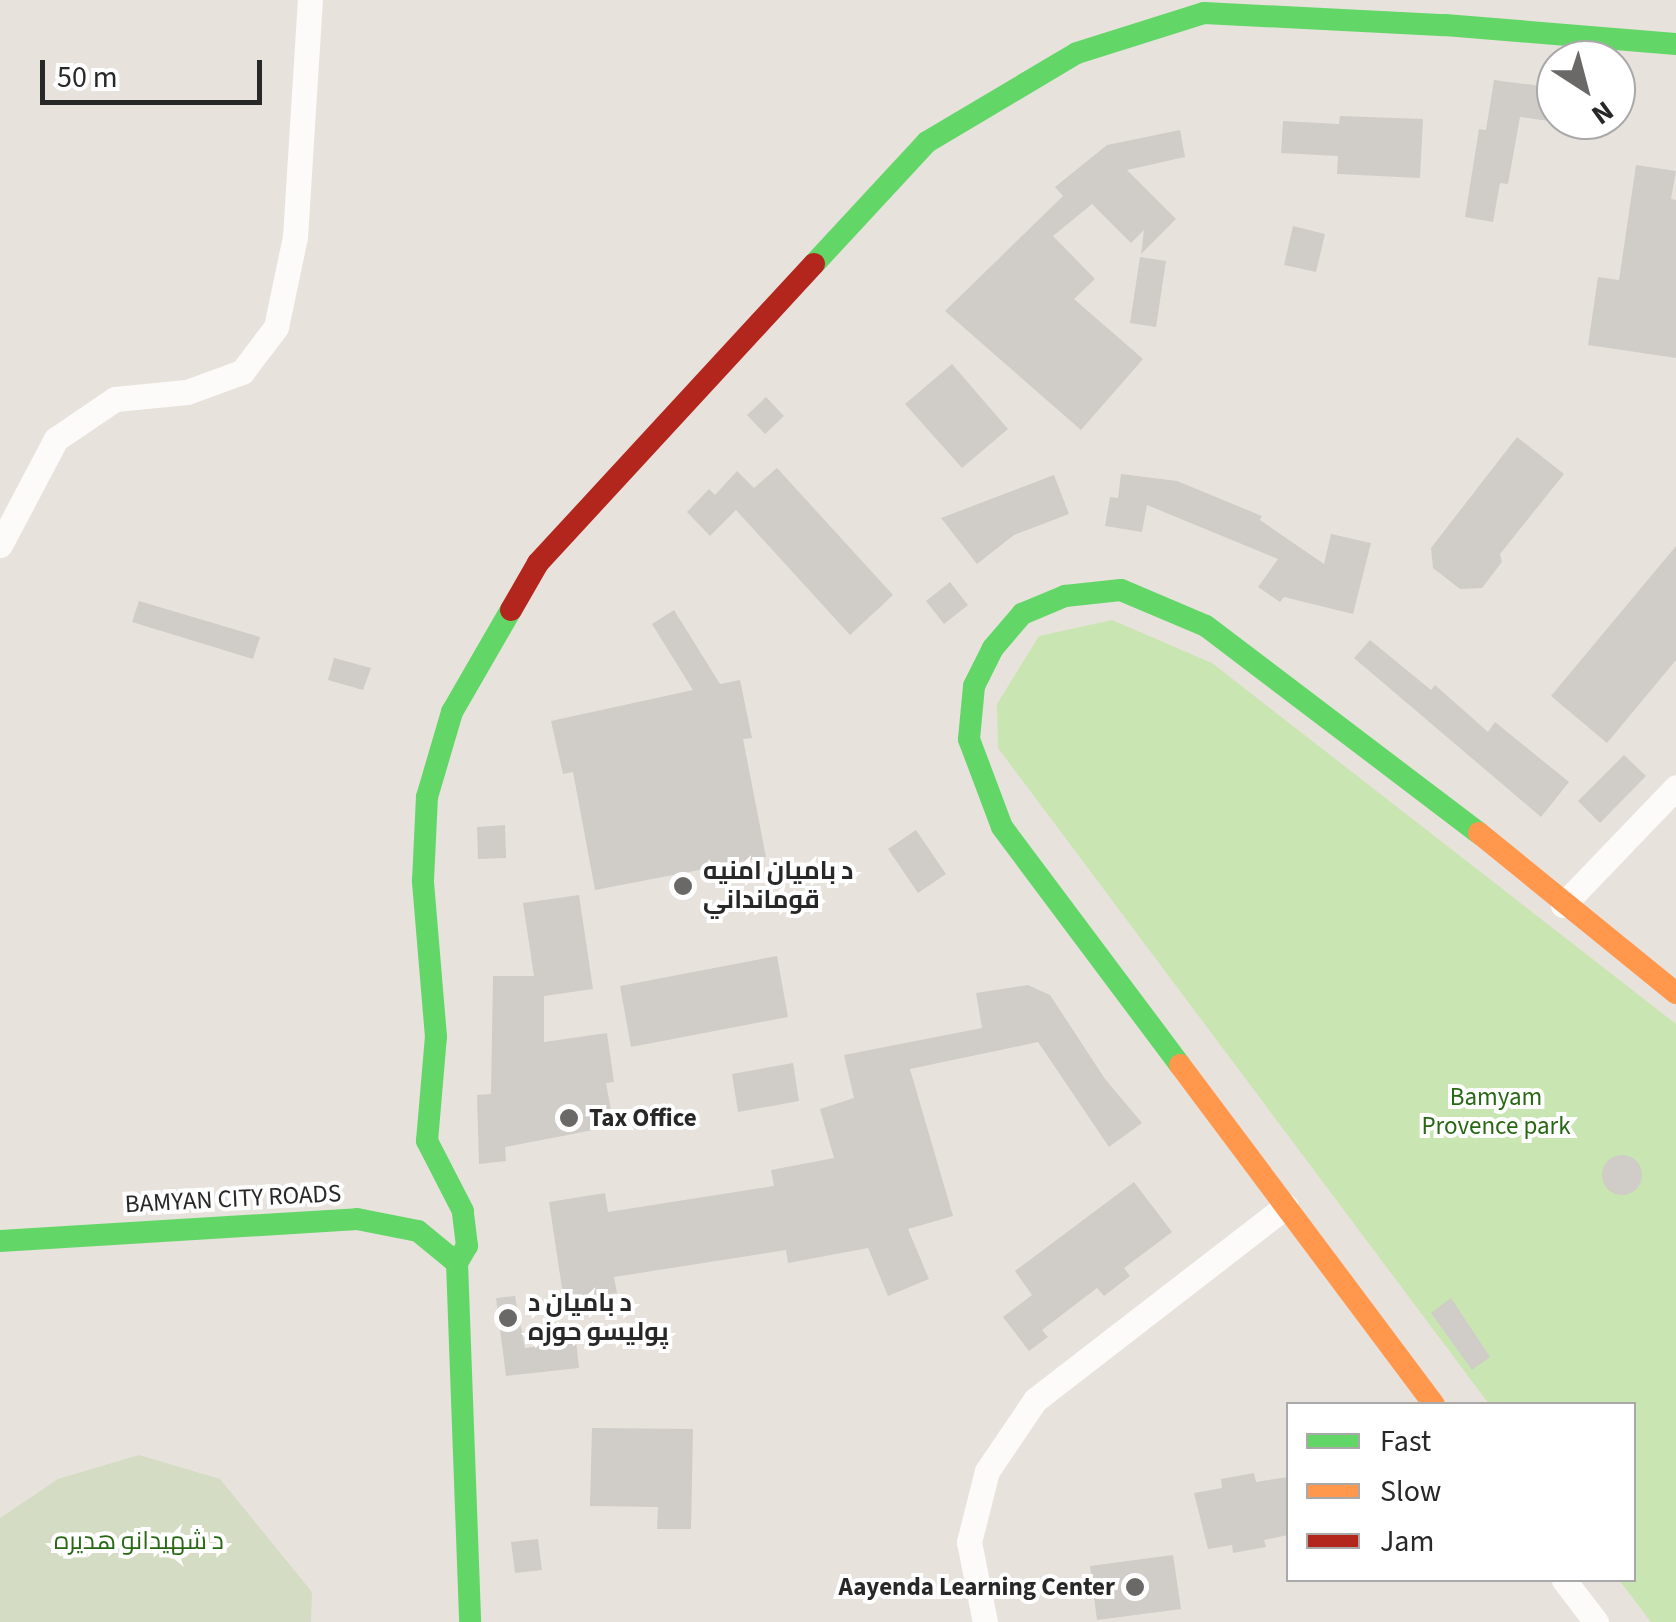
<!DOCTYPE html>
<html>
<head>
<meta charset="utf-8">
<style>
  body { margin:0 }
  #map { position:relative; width:1676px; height:1622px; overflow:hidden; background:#e8e2dc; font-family:"Source Sans 3",Cairo,sans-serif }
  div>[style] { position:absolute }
  .green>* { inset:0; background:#c9e5b2 }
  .cemetery>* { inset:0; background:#d4dcc3 }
  .building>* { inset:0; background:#d0ccc8 }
  .round { border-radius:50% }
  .street>* { height:25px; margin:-12.5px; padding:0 12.5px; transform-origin:12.5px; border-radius:12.5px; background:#fcfbfa }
  .fast>* { height:22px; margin:-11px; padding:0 11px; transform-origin:11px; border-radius:11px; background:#63d668 }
  .slow>* { height:22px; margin:-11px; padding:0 11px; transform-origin:11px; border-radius:11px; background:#ff974d }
  .jam>* { height:22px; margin:-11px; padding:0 11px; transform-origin:11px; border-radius:11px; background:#b3261e }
  .dots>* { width:28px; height:28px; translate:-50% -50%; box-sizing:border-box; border:5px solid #fff; border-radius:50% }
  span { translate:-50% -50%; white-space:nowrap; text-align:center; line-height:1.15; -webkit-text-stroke:8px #fff; paint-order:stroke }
  .poi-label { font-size:25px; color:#282828; font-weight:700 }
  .left { translate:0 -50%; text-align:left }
  .right { translate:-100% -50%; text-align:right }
  .park-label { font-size:25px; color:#286814 }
  .street-label { font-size:25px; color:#282828 }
  .legend { position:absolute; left:1286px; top:1402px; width:350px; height:180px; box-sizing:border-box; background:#fff; border:2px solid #a9a9a9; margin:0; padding:12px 18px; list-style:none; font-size:30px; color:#282828 }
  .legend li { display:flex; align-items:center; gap:20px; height:50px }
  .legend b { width:50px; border:2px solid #a9a9a9 }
  .north { position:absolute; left:1536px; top:40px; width:100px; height:100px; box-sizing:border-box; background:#fff; border:2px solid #a9a9a9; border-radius:50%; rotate:144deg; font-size:28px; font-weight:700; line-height:40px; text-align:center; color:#282828 }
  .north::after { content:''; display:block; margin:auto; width:35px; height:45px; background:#6b6967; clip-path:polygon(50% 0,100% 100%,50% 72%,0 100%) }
  .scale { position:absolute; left:40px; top:60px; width:222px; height:45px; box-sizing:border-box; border:5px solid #282828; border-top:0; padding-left:12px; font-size:30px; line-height:35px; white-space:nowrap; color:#282828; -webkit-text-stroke:8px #fff; paint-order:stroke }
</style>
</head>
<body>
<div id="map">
  <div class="green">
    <i style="clip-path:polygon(1112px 620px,1212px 663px,1676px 1024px,1676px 1622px,1651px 1622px,1619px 1580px,1634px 1580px,1634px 1404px,1489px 1404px,998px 748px,997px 704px,1039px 636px)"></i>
  </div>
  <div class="cemetery">
    <i style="clip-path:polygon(139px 1455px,220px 1479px,312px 1592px,311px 1622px,0 1622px,0 1518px,58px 1479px)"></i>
  </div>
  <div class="building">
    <i style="clip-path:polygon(1494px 80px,1556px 88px,1556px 122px,1520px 117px,1508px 184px,1500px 183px,1493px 222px,1465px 217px,1479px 129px,1486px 130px)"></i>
    <i style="clip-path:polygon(1340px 116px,1423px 119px,1420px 178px,1337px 174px,1338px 156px,1281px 153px,1283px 121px,1339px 124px)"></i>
    <i style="clip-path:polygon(1180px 130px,1185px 157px,1127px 170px,1176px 219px,1141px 254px,1144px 230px,1131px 243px,1092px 204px,1053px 236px,1095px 279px,1074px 299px,1143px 359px,1081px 430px,945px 311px,1063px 196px,1055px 187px,1107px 145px)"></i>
    <i style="clip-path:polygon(1636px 165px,1676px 171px,1671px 199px,1676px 200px,1676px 358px,1588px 345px,1598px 277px,1619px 280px)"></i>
    <i style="clip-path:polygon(1293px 226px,1325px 234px,1316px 272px,1284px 265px)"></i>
    <i style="clip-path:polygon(1140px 257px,1166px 261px,1156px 327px,1130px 323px)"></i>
    <i style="clip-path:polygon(952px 364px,1008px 429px,962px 468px,905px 404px)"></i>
    <i style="clip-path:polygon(766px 397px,784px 416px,765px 434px,747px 415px)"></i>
    <i style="clip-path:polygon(1517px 437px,1564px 474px,1500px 554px,1502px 562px,1482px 588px,1460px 589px,1433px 568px,1431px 548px)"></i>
    <i style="clip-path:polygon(777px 468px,893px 595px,850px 635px,736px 510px,710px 536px,687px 512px,709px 489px,715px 495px,737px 471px,754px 488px)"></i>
    <i style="clip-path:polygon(1121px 474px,1177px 481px,1262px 516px,1260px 520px,1324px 564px,1331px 534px,1371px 543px,1353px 614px,1284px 597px,1280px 602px,1258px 587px,1278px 559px,1147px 505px,1142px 532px,1105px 526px,1110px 497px,1118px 498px)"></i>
    <i style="clip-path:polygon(1054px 475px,1069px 514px,1014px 535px,977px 564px,941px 518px)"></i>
    <i style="clip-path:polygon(1676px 546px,1676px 660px,1607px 743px,1551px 696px)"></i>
    <i style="clip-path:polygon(950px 582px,968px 605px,944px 624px,926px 601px)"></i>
    <i style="clip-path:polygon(139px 601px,260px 637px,253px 659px,132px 622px)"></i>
    <i style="clip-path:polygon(674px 610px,720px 684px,740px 680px,752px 738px,743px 739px,766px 857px,595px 890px,573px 772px,563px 774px,551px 721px,693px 690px,652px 624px)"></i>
    <i style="clip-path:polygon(1370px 640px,1431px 690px,1435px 685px,1488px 732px,1495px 722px,1569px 782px,1541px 817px,1354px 658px)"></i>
    <i style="clip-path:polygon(334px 658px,371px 668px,363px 690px,328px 680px)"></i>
    <i style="clip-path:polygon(1624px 755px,1646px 776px,1600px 823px,1578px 801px)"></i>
    <i style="clip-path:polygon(505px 825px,506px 858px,478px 859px,477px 827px)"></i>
    <i style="clip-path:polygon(916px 830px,946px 874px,918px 893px,888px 849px)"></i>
    <i style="clip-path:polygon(579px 895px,593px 989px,544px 996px,544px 1042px,607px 1033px,614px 1082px,606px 1083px,614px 1126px,505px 1147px,506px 1161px,479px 1164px,477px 1095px,491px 1094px,493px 976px,534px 976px,523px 903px)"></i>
    <i style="clip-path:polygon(777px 956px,788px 1017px,631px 1047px,620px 986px)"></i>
    <i style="clip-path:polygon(1028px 985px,1050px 995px,1105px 1079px,1142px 1123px,1109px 1147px,1038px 1042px,910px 1069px,953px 1216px,908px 1229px,929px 1279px,888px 1296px,868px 1248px,788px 1263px,786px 1250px,614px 1277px,617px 1293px,564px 1301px,549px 1202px,605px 1193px,608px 1212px,774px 1186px,771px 1170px,834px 1158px,820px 1109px,854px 1098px,844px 1055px,982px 1028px,976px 993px)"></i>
    <i style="clip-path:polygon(793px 1063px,799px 1101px,738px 1112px,732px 1074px)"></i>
    <i class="round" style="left:1602px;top:1155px;width:40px;height:40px"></i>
    <i style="clip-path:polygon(1134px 1182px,1172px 1232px,1124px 1268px,1130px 1276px,1104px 1296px,1097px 1288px,1042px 1330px,1048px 1337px,1029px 1351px,1003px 1317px,1032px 1295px,1015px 1271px)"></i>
    <i style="clip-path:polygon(515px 1296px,525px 1348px,576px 1341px,579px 1368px,506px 1376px,496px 1298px)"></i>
    <i style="clip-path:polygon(1451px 1298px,1490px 1357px,1472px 1370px,1431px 1313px)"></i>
    <i style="clip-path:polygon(592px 1428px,693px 1429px,691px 1529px,657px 1529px,658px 1507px,590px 1506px)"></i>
    <i style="clip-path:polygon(1254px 1473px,1256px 1482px,1288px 1477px,1288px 1535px,1264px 1540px,1266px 1547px,1233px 1553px,1232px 1545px,1208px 1549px,1194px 1493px,1222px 1488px,1221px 1479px)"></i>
    <i style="clip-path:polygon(538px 1539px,542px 1570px,515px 1573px,511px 1542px)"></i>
    <i style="clip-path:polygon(1173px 1555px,1181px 1609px,1097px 1620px,1090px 1566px)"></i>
  </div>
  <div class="street">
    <i style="left:0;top:545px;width:120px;rotate:-62.2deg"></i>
    <i style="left:56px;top:439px;width:71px;rotate:-34.1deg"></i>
    <i style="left:115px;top:399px;width:72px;rotate:-5.6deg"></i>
    <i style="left:187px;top:392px;width:59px;rotate:-20deg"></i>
    <i style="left:242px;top:372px;width:56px;rotate:-52.9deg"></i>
    <i style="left:276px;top:327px;width:92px;rotate:-78.1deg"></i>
    <i style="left:295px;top:237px;width:237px;rotate:-86.4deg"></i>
    <i style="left:1563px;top:905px;width:163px;rotate:-46.2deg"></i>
    <i style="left:1564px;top:1580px;width:53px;rotate:52.7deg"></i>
    <i style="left:985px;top:1622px;width:82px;rotate:-101.3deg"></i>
    <i style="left:969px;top:1542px;width:73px;rotate:-75.8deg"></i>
    <i style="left:987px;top:1471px;width:86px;rotate:-55.9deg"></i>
    <i style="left:1035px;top:1400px;width:317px;rotate:-37.7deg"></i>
  </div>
  <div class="fast">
    <i style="left:814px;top:264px;width:166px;rotate:-47.2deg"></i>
    <i style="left:927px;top:142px;width:174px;rotate:-30.7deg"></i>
    <i style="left:1077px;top:53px;width:133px;rotate:-17.5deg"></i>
    <i style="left:1204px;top:13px;width:241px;rotate:2.9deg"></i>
    <i style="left:1445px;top:25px;width:232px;rotate:4.7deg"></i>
    <i style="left:1180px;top:1065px;width:297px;rotate:-126.8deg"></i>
    <i style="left:1002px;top:827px;width:94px;rotate:-110.6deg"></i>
    <i style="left:969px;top:739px;width:53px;rotate:-84.6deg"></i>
    <i style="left:974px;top:686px;width:42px;rotate:-63.4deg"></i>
    <i style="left:993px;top:648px;width:45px;rotate:-49.5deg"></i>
    <i style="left:1022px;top:614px;width:47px;rotate:-22.7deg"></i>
    <i style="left:1065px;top:596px;width:56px;rotate:-6.1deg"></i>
    <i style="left:1121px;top:590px;width:92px;rotate:23deg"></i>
    <i style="left:1206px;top:626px;width:343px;rotate:37.2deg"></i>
    <i style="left:0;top:1241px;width:358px;rotate:-3.5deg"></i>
    <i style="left:357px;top:1219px;width:62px;rotate:11.1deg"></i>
    <i style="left:418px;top:1231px;width:50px;rotate:39.4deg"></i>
    <i style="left:457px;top:1263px;width:359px;rotate:87.9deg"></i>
    <i style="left:457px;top:1263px;width:20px;rotate:-60deg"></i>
    <i style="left:467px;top:1246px;width:35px;rotate:-97deg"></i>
    <i style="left:463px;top:1211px;width:79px;rotate:-117.2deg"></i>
    <i style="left:427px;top:1141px;width:104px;rotate:-85.1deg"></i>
    <i style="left:436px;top:1037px;width:157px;rotate:-94.8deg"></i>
    <i style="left:423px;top:881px;width:84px;rotate:-87.3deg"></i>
    <i style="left:427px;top:797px;width:89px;rotate:-73.6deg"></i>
    <i style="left:452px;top:712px;width:118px;rotate:-60deg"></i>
  </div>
  <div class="slow">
    <i style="left:1479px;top:833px;width:254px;rotate:39.1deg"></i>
    <i style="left:1180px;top:1065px;width:424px;rotate:53.2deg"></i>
  </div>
  <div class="jam">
    <i style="left:511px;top:610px;width:54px;rotate:-60.1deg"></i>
    <i style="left:538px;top:563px;width:407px;rotate:-47.3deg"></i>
  </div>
  <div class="dots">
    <i style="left:683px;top:886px;background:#6b6967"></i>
    <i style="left:569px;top:1118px;background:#6b6967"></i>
    <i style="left:508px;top:1318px;background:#6b6967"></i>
    <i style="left:1135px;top:1587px;background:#6b6967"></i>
  </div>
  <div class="poi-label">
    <span class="left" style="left:703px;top:886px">د بامیان امنیه<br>قومانداني</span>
    <span class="left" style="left:589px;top:1118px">Tax Office</span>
    <span class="left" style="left:528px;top:1318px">د بامیان د<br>پولیسو حوزه</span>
    <span class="right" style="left:1115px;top:1587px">Aayenda Learning Center</span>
  </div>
  <div class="park-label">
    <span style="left:1496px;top:1112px">Bamyam<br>Provence park</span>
    <span style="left:139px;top:1541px">د شهیدانو هدیره</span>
  </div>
  <div class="street-label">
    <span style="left:233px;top:1199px;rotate:-3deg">BAMYAN CITY ROADS</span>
  </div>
  <ul class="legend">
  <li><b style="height:12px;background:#63d668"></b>Fast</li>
  <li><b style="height:12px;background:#ff974d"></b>Slow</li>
  <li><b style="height:12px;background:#b3261e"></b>Jam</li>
  </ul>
  <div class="north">N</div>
  <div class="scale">50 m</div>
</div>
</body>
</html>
